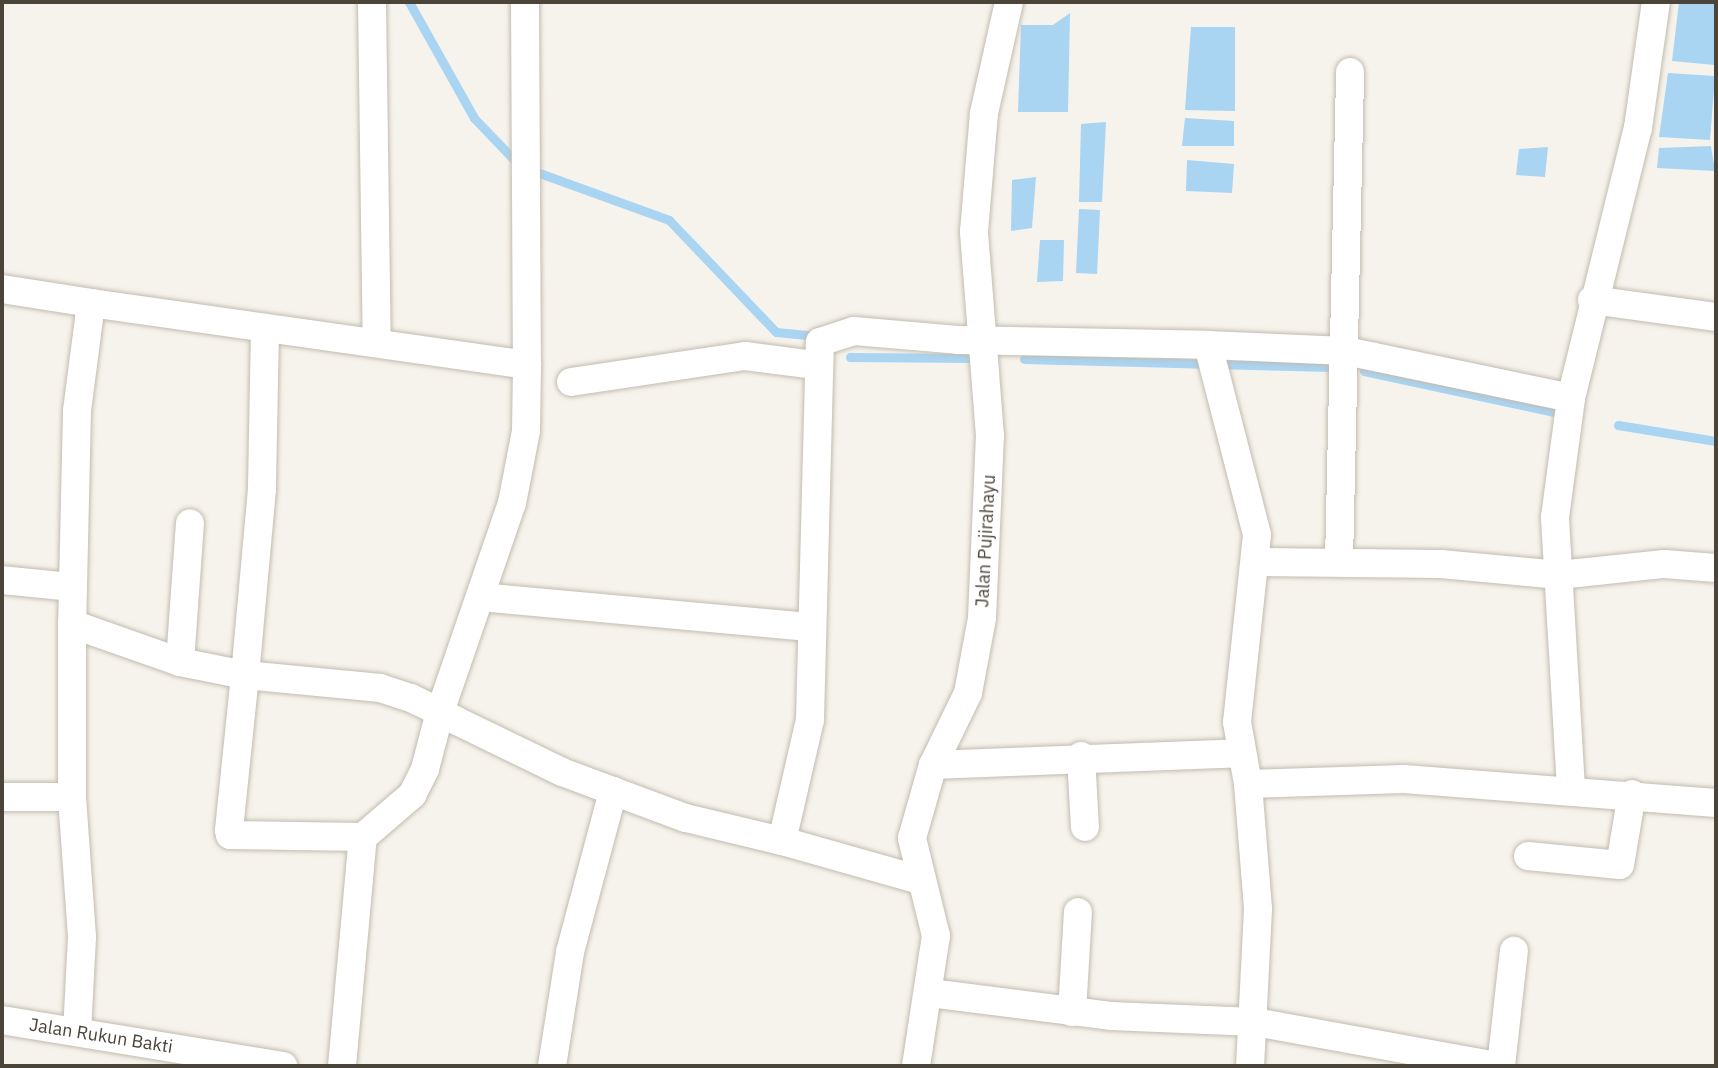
<!DOCTYPE html>
<html>
<head>
<meta charset="utf-8">
<style>
  body { margin:0 }
  #map { position:relative; width:1718px; height:1068px; overflow:hidden; background:#f6f3ec; font-family:"IBM Plex Sans",sans-serif }
  div>[style] { position:absolute }
  .water>* { inset:0; background:#a9d4f2 }
  .stream>* { height:9px; margin:-4.5px; padding:0 4.5px; transform-origin:4.5px; border-radius:4.5px; background:#a9d4f2 }
  .roads { filter:drop-shadow(0 0 2px #c2bbae) drop-shadow(0 0 2px #c2bbae) }
  .street>* { height:28px; margin:-14px; padding:0 14px; transform-origin:14px; border-radius:14px; background:#fff }
  span { translate:-50% -50%; white-space:nowrap; text-align:center; line-height:1.15; -webkit-text-stroke:5px #fff; paint-order:stroke }
  .street-label { font-size:18px; color:#4b4439 }
  .frame { position:absolute; inset:0; border:4px solid #4b4439; pointer-events:none }
</style>
</head>
<body>
<div id="map">
  <div class="water">
    <i style="clip-path:polygon(1679px 2px,1716px 2px,1715px 65px,1672px 61px)"></i>
    <i style="clip-path:polygon(1070px 13px,1068px 112px,1018px 112px,1021px 25px,1053px 25px)"></i>
    <i style="clip-path:polygon(1191px 27px,1235px 27px,1235px 111px,1185px 110px)"></i>
    <i style="clip-path:polygon(1668px 73px,1715px 76px,1710px 140px,1659px 137px)"></i>
    <i style="clip-path:polygon(1185px 118px,1234px 121px,1234px 146px,1182px 146px)"></i>
    <i style="clip-path:polygon(1106px 122px,1102px 202px,1079px 202px,1081px 124px)"></i>
    <i style="clip-path:polygon(1711px 146px,1715px 171px,1657px 168px,1659px 148px)"></i>
    <i style="clip-path:polygon(1548px 147px,1545px 177px,1516px 175px,1519px 149px)"></i>
    <i style="clip-path:polygon(1187px 160px,1234px 164px,1232px 193px,1186px 191px)"></i>
    <i style="clip-path:polygon(1036px 177px,1032px 228px,1011px 231px,1012px 180px)"></i>
    <i style="clip-path:polygon(1079px 209px,1100px 210px,1097px 274px,1076px 273px)"></i>
    <i style="clip-path:polygon(1040px 240px,1064px 240px,1063px 281px,1037px 282px)"></i>
  </div>
  <div class="stream">
    <i style="left:409px;top:2px;width:133px;rotate:60.7deg"></i>
    <i style="left:474px;top:118px;width:65px;rotate:46.2deg"></i>
    <i style="left:531px;top:170px;width:147px;rotate:19.9deg"></i>
    <i style="left:669px;top:220px;width:155px;rotate:46.3deg"></i>
    <i style="left:776px;top:332px;width:42px;rotate:5.4deg"></i>
    <i style="left:850px;top:357px;width:122px;rotate:0.5deg"></i>
    <i style="left:1024px;top:359px;width:306px;rotate:1.5deg"></i>
    <i style="left:1364px;top:371px;width:198px;rotate:12.2deg"></i>
    <i style="left:1618px;top:425px;width:99px;rotate:9.3deg"></i>
  </div>
  <div class="roads">
    <div class="street">
      <i style="left:372px;top:2px;width:341px;rotate:89.2deg"></i>
      <i style="left:525px;top:2px;width:363px;rotate:89.7deg"></i>
      <i style="left:2px;top:289px;width:90px;rotate:8.9deg"></i>
      <i style="left:1592px;top:300px;width:125px;rotate:7.8deg"></i>
      <i style="left:265px;top:330px;width:159px;rotate:91.1deg"></i>
      <i style="left:262px;top:489px;width:187px;rotate:95.2deg"></i>
      <i style="left:245px;top:675px;width:156px;rotate:95.9deg"></i>
      <i style="left:229px;top:830px;width:5px;rotate:79deg"></i>
      <i style="left:230px;top:835px;width:133px;rotate:0.9deg"></i>
      <i style="left:363px;top:837px;width:65px;rotate:-40.6deg"></i>
      <i style="left:412px;top:795px;width:29px;rotate:-63deg"></i>
      <i style="left:425px;top:769px;width:59px;rotate:-75.3deg"></i>
      <i style="left:440px;top:712px;width:221px;rotate:-71deg"></i>
      <i style="left:512px;top:503px;width:73px;rotate:-79deg"></i>
      <i style="left:526px;top:431px;width:66px;rotate:-89.1deg"></i>
      <i style="left:527px;top:365px;width:440px;rotate:-171.9deg"></i>
      <i style="left:91px;top:303px;width:109px;rotate:97.4deg"></i>
      <i style="left:77px;top:411px;width:213px;rotate:91.3deg"></i>
      <i style="left:72px;top:624px;width:114px;rotate:19.4deg"></i>
      <i style="left:180px;top:662px;width:66px;rotate:11.3deg"></i>
      <i style="left:245px;top:675px;width:136px;rotate:5.5deg"></i>
      <i style="left:380px;top:688px;width:33px;rotate:18deg"></i>
      <i style="left:411px;top:698px;width:32px;rotate:26deg"></i>
      <i style="left:440px;top:712px;width:19px;rotate:28deg"></i>
      <i style="left:457px;top:721px;width:117px;rotate:25.9deg"></i>
      <i style="left:562px;top:772px;width:132px;rotate:20.4deg"></i>
      <i style="left:686px;top:818px;width:99px;rotate:13.5deg"></i>
      <i style="left:571px;top:382px;width:176px;rotate:-8.5deg"></i>
      <i style="left:745px;top:356px;width:71px;rotate:7.3deg"></i>
      <i style="left:1571px;top:398px;width:230px;rotate:-168.2deg"></i>
      <i style="left:1346px;top:351px;width:138px;rotate:-177.5deg"></i>
      <i style="left:1208px;top:345px;width:196px;rotate:75.5deg"></i>
      <i style="left:1257px;top:535px;width:188px;rotate:96.1deg"></i>
      <i style="left:1237px;top:722px;width:63px;rotate:79.9deg"></i>
      <i style="left:1248px;top:784px;width:156px;rotate:-1.8deg"></i>
      <i style="left:1404px;top:779px;width:313px;rotate:4.4deg"></i>
      <i style="left:1259px;top:562px;width:182px;rotate:0.6deg"></i>
      <i style="left:1441px;top:564px;width:119px;rotate:5.3deg"></i>
      <i style="left:1559px;top:575px;width:106px;rotate:-6deg"></i>
      <i style="left:1664px;top:564px;width:52px;rotate:4.4deg"></i>
      <i style="left:1339px;top:562px;width:490px;rotate:-88.7deg"></i>
      <i style="left:2px;top:580px;width:70px;rotate:5.7deg"></i>
      <i style="left:480px;top:597px;width:333px;rotate:5.2deg"></i>
      <i style="left:72px;top:624px;width:173px;rotate:90deg"></i>
      <i style="left:72px;top:797px;width:140px;rotate:85.9deg"></i>
      <i style="left:82px;top:937px;width:94px;rotate:93deg"></i>
      <i style="left:180px;top:662px;width:139px;rotate:-85.9deg"></i>
      <i style="left:1081px;top:756px;width:71px;rotate:86.8deg"></i>
      <i style="left:933px;top:765px;width:306px;rotate:-2.2deg"></i>
      <i style="left:1248px;top:784px;width:125px;rotate:85.4deg"></i>
      <i style="left:1258px;top:909px;width:157px;rotate:92.9deg"></i>
      <i style="left:1571px;top:788px;width:271px;rotate:-93.4deg"></i>
      <i style="left:1555px;top:517px;width:120px;rotate:-82.3deg"></i>
      <i style="left:1571px;top:398px;width:278px;rotate:-76.1deg"></i>
      <i style="left:1638px;top:128px;width:127px;rotate:-81.9deg"></i>
      <i style="left:2px;top:797px;width:70px"></i>
      <i style="left:1528px;top:856px;width:92px;rotate:5.6deg"></i>
      <i style="left:1620px;top:865px;width:72px;rotate:-80.4deg"></i>
      <i style="left:920px;top:880px;width:143px;rotate:-164.2deg"></i>
      <i style="left:782px;top:841px;width:124px;rotate:-77deg"></i>
      <i style="left:810px;top:720px;width:378px;rotate:-88.5deg"></i>
      <i style="left:820px;top:342px;width:36px;rotate:-18deg"></i>
      <i style="left:854px;top:331px;width:104px;rotate:4.9deg"></i>
      <i style="left:958px;top:340px;width:250px;rotate:1.1deg"></i>
      <i style="left:930px;top:993px;width:182px;rotate:7.2deg"></i>
      <i style="left:1111px;top:1016px;width:144px;rotate:2.4deg"></i>
      <i style="left:1255px;top:1022px;width:247px;rotate:10.3deg"></i>
      <i style="left:1072px;top:1012px;width:100px;rotate:-86.6deg"></i>
      <i style="left:2px;top:1020px;width:285px;rotate:9.3deg"></i>
      <i style="left:342px;top:1066px;width:230px;rotate:-84.8deg"></i>
      <i style="left:552px;top:1066px;width:115px;rotate:-81deg"></i>
      <i style="left:570px;top:952px;width:167px;rotate:-75deg"></i>
      <i style="left:916px;top:1066px;width:132px;rotate:-81.3deg"></i>
      <i style="left:936px;top:936px;width:101px;rotate:-103.8deg"></i>
      <i style="left:912px;top:838px;width:76px;rotate:-74deg"></i>
      <i style="left:933px;top:765px;width:80px;rotate:-64.1deg"></i>
      <i style="left:968px;top:693px;width:76px;rotate:-79.4deg"></i>
      <i style="left:982px;top:618px;width:182px;rotate:-87.5deg"></i>
      <i style="left:990px;top:436px;width:205px;rotate:-94.5deg"></i>
      <i style="left:974px;top:232px;width:119px;rotate:-85.2deg"></i>
      <i style="left:984px;top:113px;width:114px;rotate:-77.3deg"></i>
      <i style="left:1501px;top:1066px;width:116px;rotate:-83.6deg"></i>
    </div>
  </div>
  <div class="street-label">
    <span style="left:986px;top:541px;rotate:-87deg">Jalan Pujirahayu</span>
    <span style="left:101px;top:1036px;rotate:9deg">Jalan Rukun Bakti</span>
  </div>
  <div class="frame"></div>
</div>
</body>
</html>
